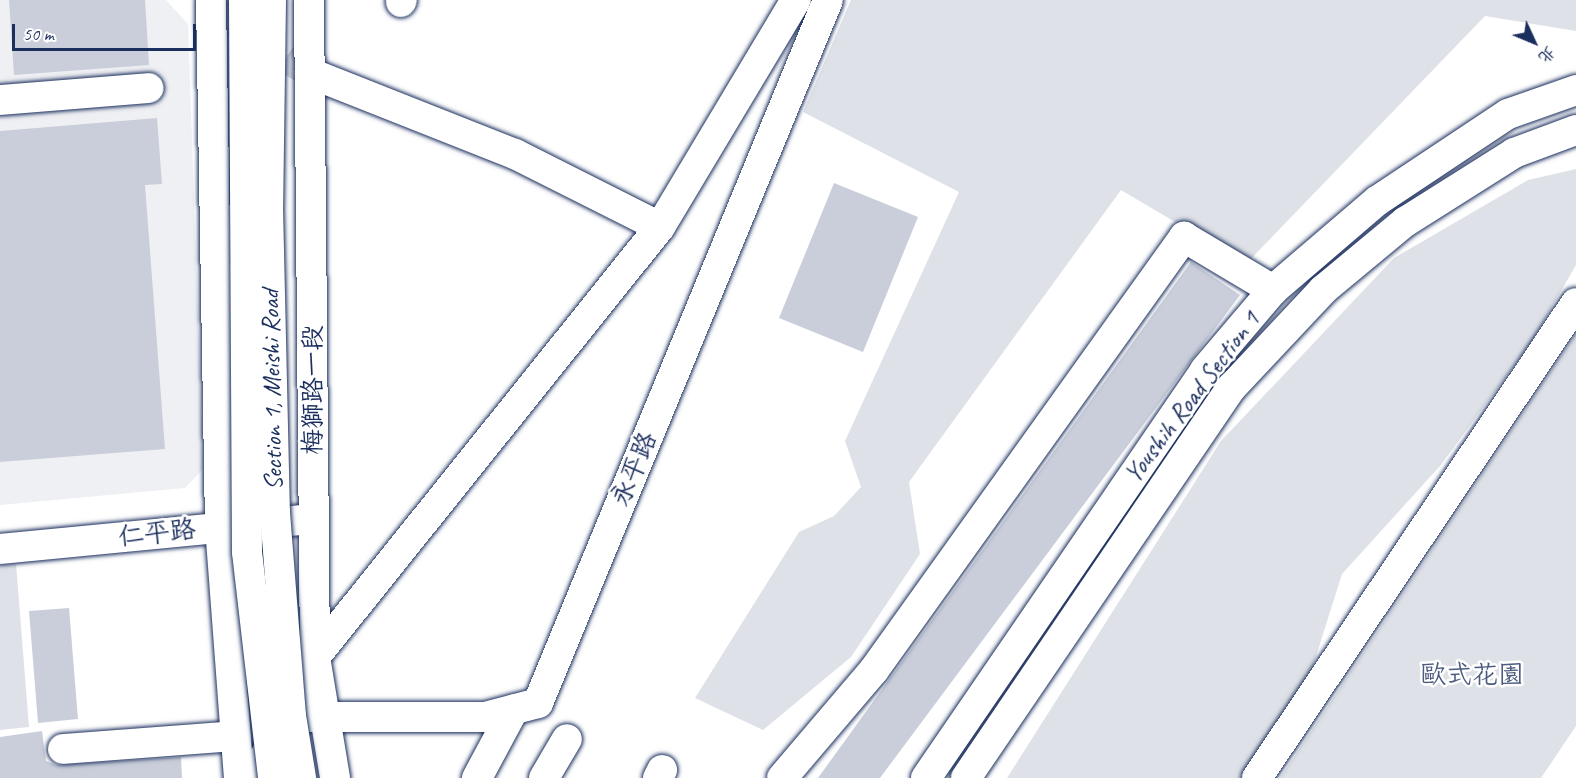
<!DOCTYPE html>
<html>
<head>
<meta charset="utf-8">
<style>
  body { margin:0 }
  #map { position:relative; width:1576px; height:778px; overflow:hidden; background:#fff; font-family:Caveat,"LXGW WenKai TC",sans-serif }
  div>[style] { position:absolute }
  .built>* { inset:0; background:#eff0f4 }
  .green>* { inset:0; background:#dee1e7 }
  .building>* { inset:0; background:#caceda }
  .minor-tunnel>* { height:30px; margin-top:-15px; transform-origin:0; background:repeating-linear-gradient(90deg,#d1d5df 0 30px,transparent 0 45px) }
  .roads { filter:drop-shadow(0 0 2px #1b2f5e) drop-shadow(0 0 2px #1b2f5e) }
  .minor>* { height:30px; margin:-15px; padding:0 15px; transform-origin:15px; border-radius:15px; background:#fff }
  .bridges { filter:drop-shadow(0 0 2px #1b2f5e) drop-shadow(0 0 2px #1b2f5e) }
  .minor-bridge>* { height:30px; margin:-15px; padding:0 15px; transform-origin:15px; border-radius:15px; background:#fff }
  span { translate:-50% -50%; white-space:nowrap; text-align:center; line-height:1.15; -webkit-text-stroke:5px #fff; paint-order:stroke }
  .street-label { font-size:26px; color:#1b2f5e }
  .park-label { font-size:26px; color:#4c5c80 }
  .north { position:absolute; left:1504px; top:12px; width:60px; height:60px; -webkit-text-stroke:4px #fff; paint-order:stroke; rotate:134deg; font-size:16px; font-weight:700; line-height:24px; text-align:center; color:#1b2f5e }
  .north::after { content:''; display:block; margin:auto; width:21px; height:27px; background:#1b2f5e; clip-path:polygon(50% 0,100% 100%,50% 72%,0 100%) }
  .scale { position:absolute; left:12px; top:24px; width:184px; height:27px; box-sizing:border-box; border:3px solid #1b2f5e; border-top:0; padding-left:8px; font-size:18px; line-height:21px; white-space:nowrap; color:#1b2f5e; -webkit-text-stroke:4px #fff; paint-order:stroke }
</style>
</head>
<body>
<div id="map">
  <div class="built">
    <i style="clip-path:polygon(0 0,166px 0,188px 24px,203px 469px,185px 488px,0 505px)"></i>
  </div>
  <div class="green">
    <i style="clip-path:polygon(851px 0,1576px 0,1576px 31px,1485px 16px,1246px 264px,1121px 190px,909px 482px,920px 554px,851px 657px,763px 730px,695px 698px,799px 532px,834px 516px,861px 487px,845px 441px,959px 192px,803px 112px)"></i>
    <i style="clip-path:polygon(1576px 169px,1576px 265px,1532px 341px,1440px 466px,1342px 574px,1311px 672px,1252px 778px,1007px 778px,1221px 441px,1394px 258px,1528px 180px)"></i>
    <i style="clip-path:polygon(1576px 334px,1576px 726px,1541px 778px,1280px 778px)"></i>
    <i style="clip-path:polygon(16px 564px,29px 727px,0 730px,0 565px)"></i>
  </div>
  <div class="building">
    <i style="clip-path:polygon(9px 0,145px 0,149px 65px,14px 75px)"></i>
    <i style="clip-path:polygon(157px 118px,162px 184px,145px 185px,165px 449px,0 462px,0 131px)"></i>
    <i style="clip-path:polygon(834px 183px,918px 217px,863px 352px,779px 318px)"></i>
    <i style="clip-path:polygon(1191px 262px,1240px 295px,880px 778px,818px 778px)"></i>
    <i style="clip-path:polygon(69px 608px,78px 719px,38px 723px,29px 611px)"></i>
    <i style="clip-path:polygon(42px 731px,46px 761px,56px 765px,181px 757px,182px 778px,0 778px,0 737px)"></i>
  </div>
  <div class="minor-tunnel">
    <i style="left:211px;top:8px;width:118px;rotate:33.3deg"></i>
  </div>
  <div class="roads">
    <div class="minor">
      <i style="left:211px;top:0;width:526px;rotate:89.02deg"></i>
      <i style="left:220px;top:526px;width:253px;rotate:85.7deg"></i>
      <i style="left:309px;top:0;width:657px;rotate:89.48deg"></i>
      <i style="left:315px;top:657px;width:123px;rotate:80.6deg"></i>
      <i style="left:401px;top:2px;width:2px;rotate:-63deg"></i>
      <i style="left:310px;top:73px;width:220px;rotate:21.6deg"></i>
      <i style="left:515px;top:154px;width:162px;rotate:26.7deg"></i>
      <i style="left:0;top:100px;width:149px;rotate:-4.6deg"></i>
      <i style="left:0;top:549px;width:315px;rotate:-5.5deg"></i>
      <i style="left:285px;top:717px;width:200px"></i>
      <i style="left:485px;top:717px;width:55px;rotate:-14.8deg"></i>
      <i style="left:538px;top:703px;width:760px;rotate:-67.58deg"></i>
      <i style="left:63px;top:749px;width:173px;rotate:-4.3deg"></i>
      <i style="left:254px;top:778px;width:136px;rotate:-63.2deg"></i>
      <i style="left:315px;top:657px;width:551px;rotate:-51.26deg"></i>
      <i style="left:660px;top:227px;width:265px;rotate:-59.1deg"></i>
      <i style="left:477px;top:778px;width:78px;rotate:-61.8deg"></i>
      <i style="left:544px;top:778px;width:45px;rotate:-59.5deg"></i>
      <i style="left:658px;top:778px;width:9px;rotate:-63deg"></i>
      <i style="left:782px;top:778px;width:142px;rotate:-49.6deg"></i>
      <i style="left:874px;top:670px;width:533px;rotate:-54.4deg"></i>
      <i style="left:1184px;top:237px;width:104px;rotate:30.8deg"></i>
      <i style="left:926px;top:778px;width:494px;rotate:-55.6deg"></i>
      <i style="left:1205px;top:370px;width:105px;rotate:-49.6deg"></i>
      <i style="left:1273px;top:290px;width:137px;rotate:-40.6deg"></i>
      <i style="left:1377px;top:201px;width:157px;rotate:-33.6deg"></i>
      <i style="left:1508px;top:114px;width:72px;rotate:-19.4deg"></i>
      <i style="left:966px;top:778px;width:473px;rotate:-55.8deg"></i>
      <i style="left:1232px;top:387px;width:133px;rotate:-46.8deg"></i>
      <i style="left:1323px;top:290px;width:107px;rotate:-39.7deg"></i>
      <i style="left:1405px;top:222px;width:129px;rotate:-32.3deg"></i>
      <i style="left:1514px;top:153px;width:66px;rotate:-20.4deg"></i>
      <i style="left:1257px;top:778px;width:572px;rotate:-56.12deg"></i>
    </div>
  </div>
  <div class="bridges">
    <div class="minor-bridge">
      <i style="left:244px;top:0;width:552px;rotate:89.69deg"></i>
      <i style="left:247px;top:552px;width:227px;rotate:83.4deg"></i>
      <i style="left:271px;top:0;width:207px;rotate:90.8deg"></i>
      <i style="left:268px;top:207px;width:306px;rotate:88.7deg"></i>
      <i style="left:275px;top:513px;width:204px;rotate:85.5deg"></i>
      <i style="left:291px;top:716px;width:63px;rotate:80.8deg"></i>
    </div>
  </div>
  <div class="street-label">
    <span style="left:272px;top:390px;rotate:-91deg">Section 1, Meishi Road</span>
    <span style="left:313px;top:390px;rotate:-90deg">梅獅路一段</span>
    <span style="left:1192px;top:397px;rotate:-53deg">Youshih Road Section 1</span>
    <span style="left:634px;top:469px;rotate:-67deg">永平路</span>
    <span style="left:157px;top:533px;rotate:-6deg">仁平路</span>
  </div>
  <div class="park-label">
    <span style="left:1472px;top:675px">歐式花園</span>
  </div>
  <div class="north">北</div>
  <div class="scale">50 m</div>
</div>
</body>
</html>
